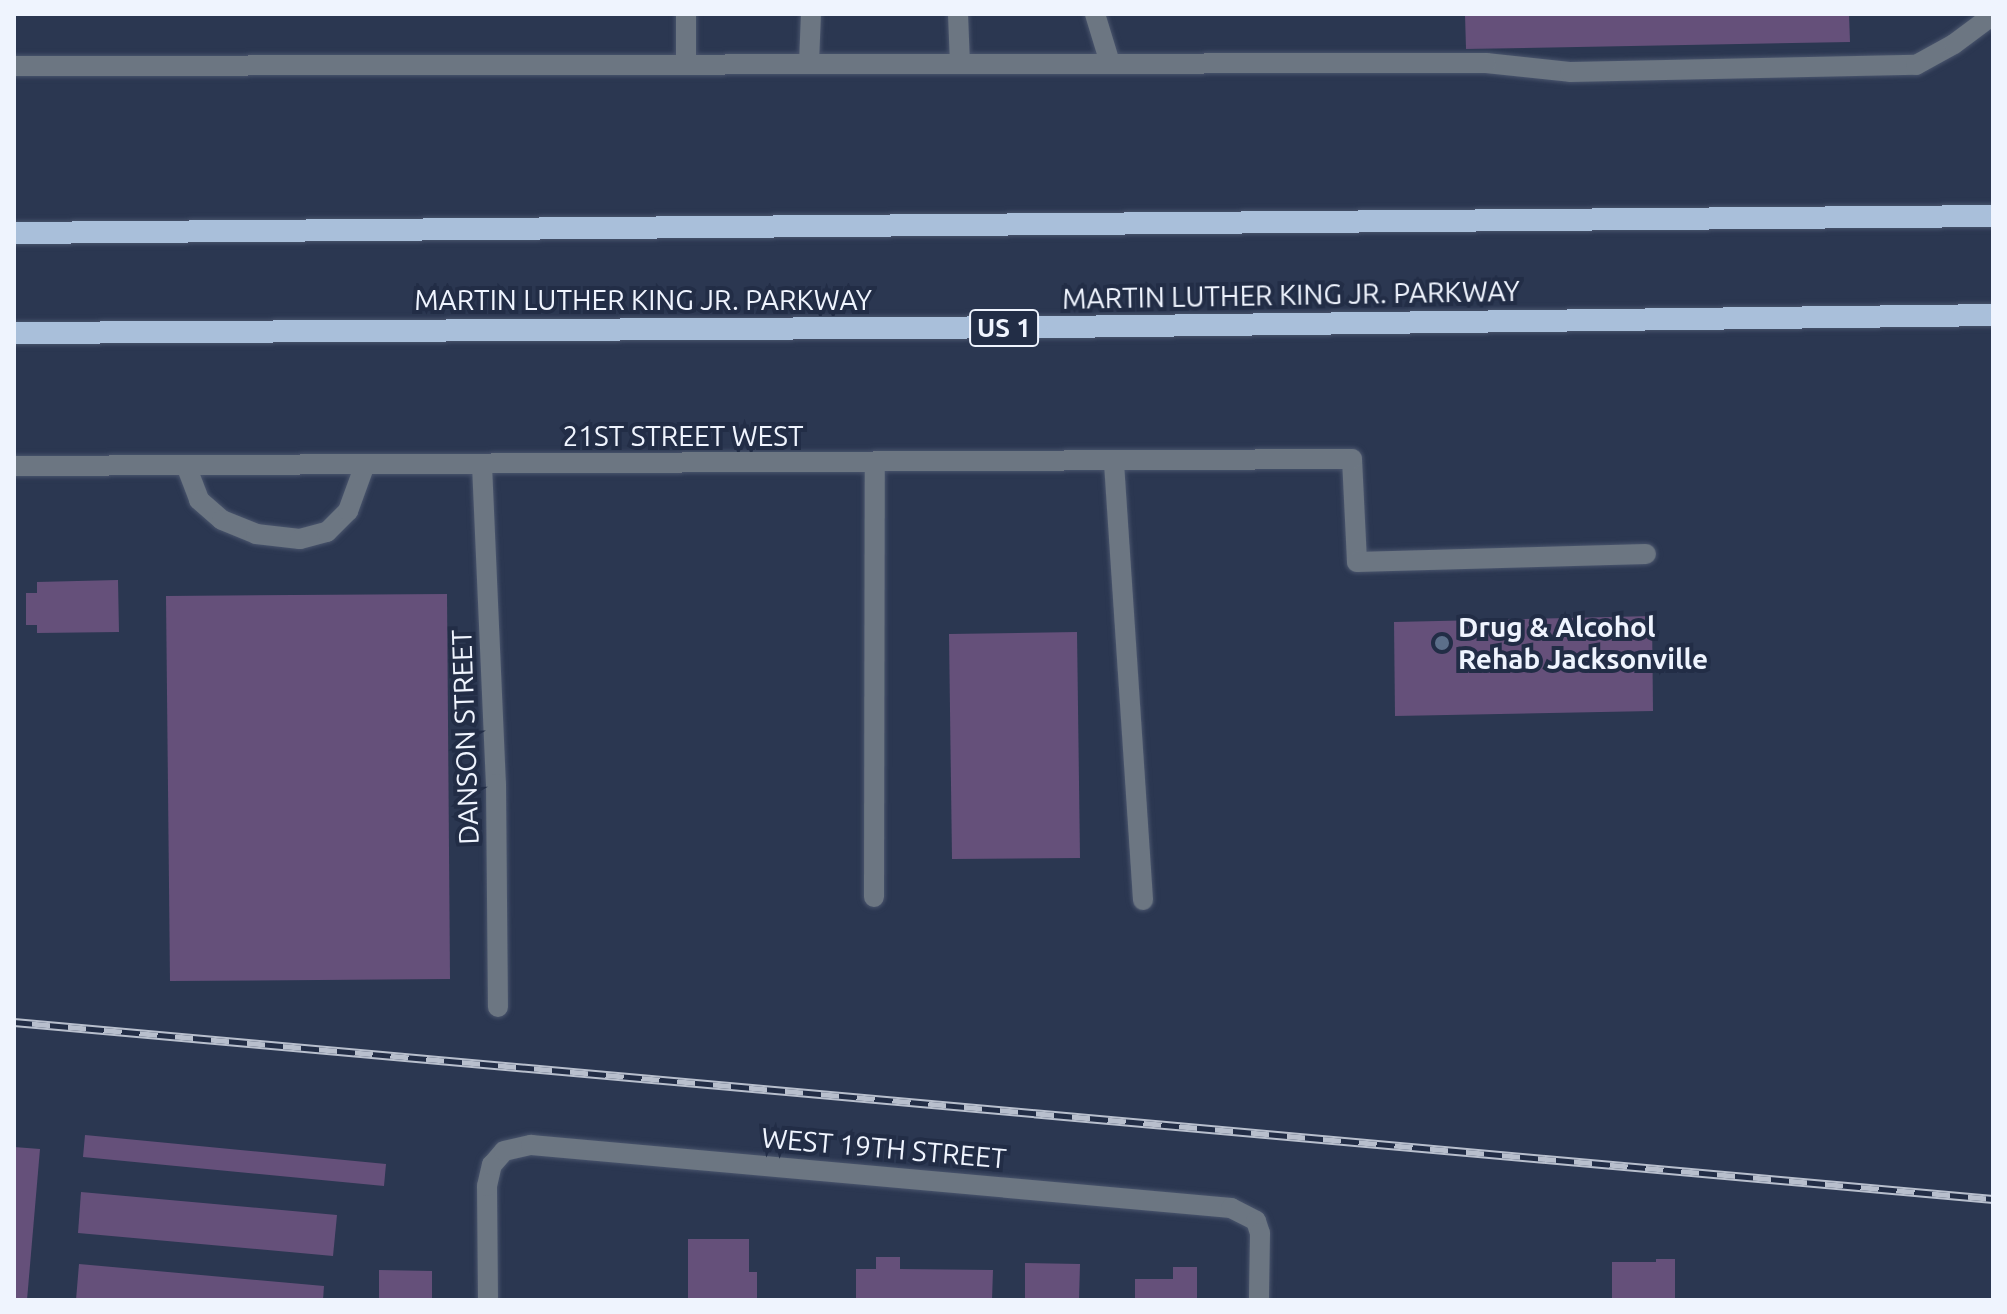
<!DOCTYPE html>
<html>
<head>
<meta charset="utf-8">
<style>
  body { margin:0 }
  #map { position:relative; width:2007px; height:1314px; overflow:hidden; background:#2b3751; font-family:Ubuntu,sans-serif }
  div>[style] { position:absolute }
  .building>* { inset:0; background:#65507a }
  .roads { filter:drop-shadow(0 0 2px #4a556d) drop-shadow(0 0 2px #4a556d) }
  .service>* { height:20px; margin:-10px; padding:0 10px; transform-origin:10px; border-radius:10px; background:#6c7682 }
  .minor>* { height:20px; margin:-10px; padding:0 10px; transform-origin:10px; border-radius:10px; background:#6c7682 }
  .trunk>* { height:22px; margin:-11px; padding:0 11px; transform-origin:11px; border-radius:11px; background:#a9bfda }
  .rail>* { height:9px; margin-top:-4.5px; transform-origin:0; background:repeating-linear-gradient(90deg,#222d46 0 18px,#b8bfcd 0 36px); box-sizing:border-box; border-block:2px solid #b8bfcd }
  .dots>* { width:22px; height:22px; translate:-50% -50%; box-sizing:border-box; border:4px solid #222d46; border-radius:50% }
  span { translate:-50% -50%; white-space:nowrap; text-align:center; line-height:1.15; -webkit-text-stroke:8px #222d46; paint-order:stroke }
  .shield-label span { padding:2px 6px; background:#222d46; border:2px solid; border-radius:6px; -webkit-text-stroke-width:0 }
  .shield-label { font-size:26px; color:#eff4fe; font-weight:700 }
  .street-label { font-size:28px; color:#eff4fe }
  .poi-label { font-size:28px; color:#eff4fe; font-weight:700 }
  .left { translate:0 -50%; text-align:left }
  .frame { position:absolute; inset:0; border:16px solid #eff4fe; pointer-events:none }
</style>
</head>
<body>
<div id="map">
  <div class="building">
    <i style="clip-path:polygon(1465px 14px,1849px 14px,1850px 42px,1466px 49px)"></i>
    <i style="clip-path:polygon(118px 580px,119px 632px,37px 633px,37px 625px,26px 625px,26px 593px,37px 593px,37px 582px)"></i>
    <i style="clip-path:polygon(447px 594px,450px 979px,170px 981px,166px 596px)"></i>
    <i style="clip-path:polygon(1652px 616px,1653px 711px,1395px 716px,1394px 622px)"></i>
    <i style="clip-path:polygon(1077px 632px,1080px 858px,952px 859px,949px 634px)"></i>
    <i style="clip-path:polygon(85px 1135px,386px 1164px,384px 1186px,83px 1157px)"></i>
    <i style="clip-path:polygon(14px 1147px,40px 1149px,27px 1300px,14px 1300px)"></i>
    <i style="clip-path:polygon(81px 1192px,337px 1215px,333px 1256px,78px 1233px)"></i>
    <i style="clip-path:polygon(688px 1239px,749px 1239px,749px 1272px,757px 1272px,757px 1300px,688px 1300px)"></i>
    <i style="clip-path:polygon(876px 1257px,900px 1257px,900px 1269px,993px 1270px,992px 1300px,856px 1300px,856px 1269px,876px 1269px)"></i>
    <i style="clip-path:polygon(1656px 1259px,1675px 1259px,1675px 1300px,1612px 1300px,1612px 1262px,1656px 1262px)"></i>
    <i style="clip-path:polygon(1025px 1263px,1080px 1264px,1079px 1300px,1025px 1300px)"></i>
    <i style="clip-path:polygon(79px 1264px,324px 1286px,323px 1300px,76px 1300px)"></i>
    <i style="clip-path:polygon(1173px 1267px,1197px 1267px,1197px 1300px,1135px 1300px,1135px 1279px,1173px 1279px)"></i>
    <i style="clip-path:polygon(379px 1270px,432px 1271px,432px 1300px,379px 1300px)"></i>
  </div>
  <div class="roads">
    <div class="service">
      <i style="left:686px;top:14px;width:49px;rotate:90deg"></i>
      <i style="left:958px;top:14px;width:49px;rotate:87.7deg"></i>
      <i style="left:1095px;top:14px;width:51px;rotate:73deg"></i>
      <i style="left:809px;top:63px;width:49px;rotate:-87.7deg"></i>
      <i style="left:1486px;top:63px;width:84px;rotate:6.1deg"></i>
      <i style="left:1570px;top:72px;width:346px;rotate:-1.2deg"></i>
      <i style="left:1916px;top:65px;width:43px;rotate:-28.9deg"></i>
      <i style="left:1954px;top:44px;width:49px;rotate:-36.6deg"></i>
      <i style="left:1352px;top:459px;width:103px;rotate:87.2deg"></i>
      <i style="left:1357px;top:562px;width:289px;rotate:-1.6deg"></i>
      <i style="left:1114px;top:463px;width:438px;rotate:86.2deg"></i>
      <i style="left:187px;top:468px;width:34px;rotate:69deg"></i>
      <i style="left:199px;top:500px;width:30px;rotate:41deg"></i>
      <i style="left:222px;top:520px;width:37px;rotate:22deg"></i>
      <i style="left:256px;top:534px;width:44px;rotate:6.5deg"></i>
      <i style="left:300px;top:539px;width:28px;rotate:-15deg"></i>
      <i style="left:327px;top:532px;width:30px;rotate:-45deg"></i>
      <i style="left:348px;top:511px;width:47px;rotate:-70deg"></i>
      <i style="left:874px;top:897px;width:433px;rotate:-89.9deg"></i>
    </div>
    <div class="minor">
      <i style="left:14px;top:66px;width:1472px;rotate:-0.12deg"></i>
      <i style="left:482px;top:465px;width:319px;rotate:87.5deg"></i>
      <i style="left:496px;top:784px;width:223px;rotate:89.5deg"></i>
      <i style="left:14px;top:466px;width:1338px;rotate:-0.3deg"></i>
      <i style="left:488px;top:1300px;width:114px;rotate:-90.5deg"></i>
      <i style="left:487px;top:1186px;width:22px;rotate:-77deg"></i>
      <i style="left:492px;top:1165px;width:18px;rotate:-49deg"></i>
      <i style="left:504px;top:1151px;width:28px;rotate:-13deg"></i>
      <i style="left:531px;top:1145px;width:703px;rotate:5.14deg"></i>
      <i style="left:1231px;top:1208px;width:28px;rotate:27deg"></i>
      <i style="left:1256px;top:1221px;width:13px;rotate:72deg"></i>
      <i style="left:1260px;top:1233px;width:67px;rotate:90.9deg"></i>
    </div>
    <div class="trunk">
      <i style="left:14px;top:233px;width:1979px;rotate:-0.49deg"></i>
      <i style="left:14px;top:333px;width:1043px;rotate:-0.33deg"></i>
      <i style="left:1057px;top:327px;width:936px;rotate:-0.73deg"></i>
    </div>
  </div>
  <div class="rail">
    <i style="left:14px;top:1022px;width:1987px;rotate:5.11deg"></i>
  </div>
  <div class="dots">
    <i style="left:1442px;top:643px;background:#5c6f8a"></i>
  </div>
  <div class="shield-label">
    <span style="left:1004px;top:328px">US 1</span>
  </div>
  <div class="street-label">
    <span style="left:1291px;top:295px;rotate:-1deg">MARTIN LUTHER KING JR. PARKWAY</span>
    <span style="left:643px;top:300px">MARTIN LUTHER KING JR. PARKWAY</span>
    <span style="left:683px;top:436px">21ST STREET WEST</span>
    <span style="left:465px;top:737px;rotate:-92deg">DANSON STREET</span>
    <span style="left:884px;top:1148px;rotate:5deg">WEST 19TH STREET</span>
  </div>
  <div class="poi-label">
    <span class="left" style="left:1458px;top:643px">Drug &amp; Alcohol<br>Rehab Jacksonville</span>
  </div>
  <div class="frame"></div>
</div>
</body>
</html>
